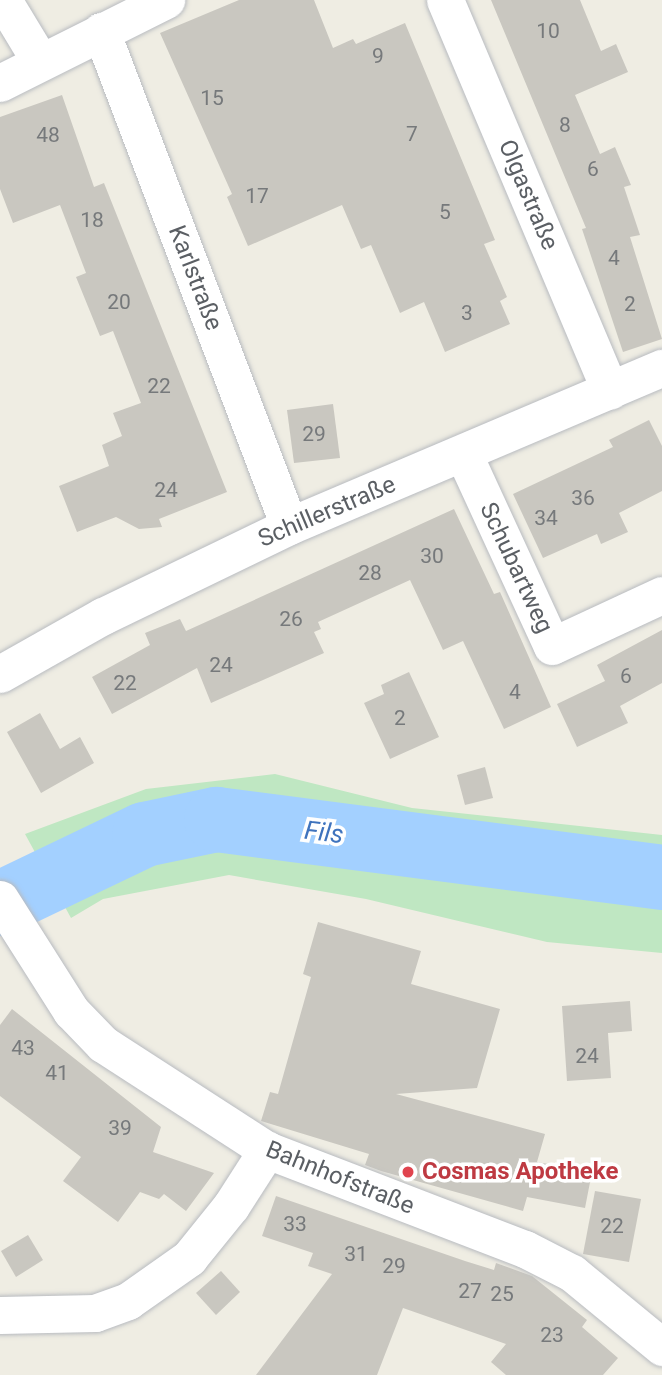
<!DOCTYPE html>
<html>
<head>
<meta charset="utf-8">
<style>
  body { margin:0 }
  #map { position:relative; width:662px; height:1375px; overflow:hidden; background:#efede3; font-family:Roboto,sans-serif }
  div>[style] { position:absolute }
  .green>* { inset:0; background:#bfe7c2 }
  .river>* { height:65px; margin:-32.5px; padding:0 32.5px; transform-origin:32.5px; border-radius:32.5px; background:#a3d0ff }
  .building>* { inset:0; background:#c9c7c0 }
  .roads { filter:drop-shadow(0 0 2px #b8bbc0) drop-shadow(0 0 2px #b8bbc0) }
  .minor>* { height:37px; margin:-18.5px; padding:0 18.5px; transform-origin:18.5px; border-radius:18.5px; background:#fff }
  .dots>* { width:19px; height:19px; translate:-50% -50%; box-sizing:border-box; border:4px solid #fff; border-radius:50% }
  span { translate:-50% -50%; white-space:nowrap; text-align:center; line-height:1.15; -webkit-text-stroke:7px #fff; paint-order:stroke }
  .number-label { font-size:21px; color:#76797b }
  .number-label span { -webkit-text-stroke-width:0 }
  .street-label { font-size:24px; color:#5b5f64 }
  .health-label { font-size:24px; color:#be3a42; font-weight:700 }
  .left { translate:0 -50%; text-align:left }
  .water-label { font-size:26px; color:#3f73bd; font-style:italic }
</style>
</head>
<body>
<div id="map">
  <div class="green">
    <i style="clip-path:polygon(275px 774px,412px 808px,662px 835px,662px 953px,547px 942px,366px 899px,229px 875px,103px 899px,71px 918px,25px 834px,146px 789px)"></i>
  </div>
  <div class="river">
    <i style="left:0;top:903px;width:160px;rotate:-25.6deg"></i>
    <i style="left:144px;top:834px;width:74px;rotate:-11.8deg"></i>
    <i style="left:216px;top:819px;width:450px;rotate:7.4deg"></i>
  </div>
  <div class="building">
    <i style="clip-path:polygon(239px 0,314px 0,333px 48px,353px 39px,356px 44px,405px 23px,495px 240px,484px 244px,507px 297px,500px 301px,510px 324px,445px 352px,424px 302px,400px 313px,371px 245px,361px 249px,342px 205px,248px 246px,227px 197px,232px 194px,160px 33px)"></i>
    <i style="clip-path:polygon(491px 0,580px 0,601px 51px,616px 44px,628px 72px,575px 95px,600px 154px,615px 147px,631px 185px,624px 187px,640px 235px,630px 237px,662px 339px,623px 352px,582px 229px,586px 228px)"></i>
    <i style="clip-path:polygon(62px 95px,94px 187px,104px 183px,227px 492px,159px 519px,162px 527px,139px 529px,116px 517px,77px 532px,59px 486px,109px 466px,102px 445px,122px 436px,113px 413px,141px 403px,113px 331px,100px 336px,76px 277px,86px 273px,60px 205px,13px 223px,0 189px,0 117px)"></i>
    <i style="clip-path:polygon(333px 404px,340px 458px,294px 463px,287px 410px)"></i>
    <i style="clip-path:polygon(649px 420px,662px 446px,662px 491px,619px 513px,628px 532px,601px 544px,597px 534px,543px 558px,513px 494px,613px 447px,609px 440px)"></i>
    <i style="clip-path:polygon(454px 509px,494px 594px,500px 592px,551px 707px,504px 729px,463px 641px,443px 650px,410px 580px,318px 622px,321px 629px,314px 632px,324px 653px,211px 703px,197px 668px,112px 714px,92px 677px,150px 645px,145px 633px,180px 619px,186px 631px)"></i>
    <i style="clip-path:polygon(662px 630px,662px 683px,620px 706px,628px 723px,577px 747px,557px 704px,605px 681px,597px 665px)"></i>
    <i style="clip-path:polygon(409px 672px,439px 737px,390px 759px,364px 703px,384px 694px,381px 685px)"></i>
    <i style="clip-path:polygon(40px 713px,60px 749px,80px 737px,94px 763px,41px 793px,7px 732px)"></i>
    <i style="clip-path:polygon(485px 767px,493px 798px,465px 805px,457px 775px)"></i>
    <i style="clip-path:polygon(318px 922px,421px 951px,411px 984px,500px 1009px,477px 1088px,396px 1094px,545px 1134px,537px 1162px,592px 1172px,585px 1208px,527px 1197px,523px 1211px,381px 1171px,365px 1165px,369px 1154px,261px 1121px,270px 1092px,278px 1094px,311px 977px,303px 974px)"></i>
    <i style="clip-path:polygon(630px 1001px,632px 1031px,608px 1033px,611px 1078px,567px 1081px,562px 1006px)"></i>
    <i style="clip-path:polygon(12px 1009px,161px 1127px,153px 1152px,214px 1173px,186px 1211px,164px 1194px,159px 1199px,140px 1192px,118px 1222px,63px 1181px,81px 1157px,0 1096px,0 1025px)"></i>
    <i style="clip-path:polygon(595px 1191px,641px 1199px,629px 1262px,583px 1254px)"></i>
    <i style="clip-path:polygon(276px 1196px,465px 1261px,494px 1270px,496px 1263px,532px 1276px,587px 1320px,582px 1327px,618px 1358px,603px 1375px,506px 1375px,491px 1362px,506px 1344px,403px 1308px,377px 1375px,256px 1375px,332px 1274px,308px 1266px,313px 1253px,262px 1236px)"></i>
    <i style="clip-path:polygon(28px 1235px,43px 1260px,16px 1277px,1px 1251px)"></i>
    <i style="clip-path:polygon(221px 1271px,240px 1292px,216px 1315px,196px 1293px)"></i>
  </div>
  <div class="roads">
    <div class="minor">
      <i style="left:3px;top:0;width:71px;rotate:58.8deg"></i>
      <i style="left:445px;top:0;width:424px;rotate:67.1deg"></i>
      <i style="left:101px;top:31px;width:529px;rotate:69.2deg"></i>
      <i style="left:0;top:83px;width:186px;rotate:-26.6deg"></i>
      <i style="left:464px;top:455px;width:210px;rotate:65.3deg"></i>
      <i style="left:552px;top:646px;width:121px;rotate:-24.9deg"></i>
      <i style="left:0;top:674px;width:118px;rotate:-29.4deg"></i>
      <i style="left:103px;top:616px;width:207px;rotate:-25.8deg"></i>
      <i style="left:289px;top:526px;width:405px;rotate:-23deg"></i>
      <i style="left:0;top:899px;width:133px;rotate:57.6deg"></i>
      <i style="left:71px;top:1011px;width:46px;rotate:45.9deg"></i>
      <i style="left:103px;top:1044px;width:195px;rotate:32.9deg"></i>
      <i style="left:267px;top:1150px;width:276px;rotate:21deg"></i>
      <i style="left:525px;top:1249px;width:53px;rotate:27.1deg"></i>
      <i style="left:572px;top:1273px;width:117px;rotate:39.4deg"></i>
      <i style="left:0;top:1315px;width:95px;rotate:-1.2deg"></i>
      <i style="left:95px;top:1313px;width:35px;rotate:-20deg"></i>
      <i style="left:128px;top:1301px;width:75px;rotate:-35.2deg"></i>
      <i style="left:189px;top:1258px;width:67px;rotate:-51.1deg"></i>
      <i style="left:231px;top:1206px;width:67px;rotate:-57.3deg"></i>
    </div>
  </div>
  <div class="dots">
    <i style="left:408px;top:1172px;background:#e0444e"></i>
  </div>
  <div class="number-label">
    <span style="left:548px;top:31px">10</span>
    <span style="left:378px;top:56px">9</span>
    <span style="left:212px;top:98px">15</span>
    <span style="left:565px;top:125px">8</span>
    <span style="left:412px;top:134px">7</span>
    <span style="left:48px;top:135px">48</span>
    <span style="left:593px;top:169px">6</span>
    <span style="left:257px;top:196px">17</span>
    <span style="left:445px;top:212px">5</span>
    <span style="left:92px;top:220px">18</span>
    <span style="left:614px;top:258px">4</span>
    <span style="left:119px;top:302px">20</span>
    <span style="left:630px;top:304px">2</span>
    <span style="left:467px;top:313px">3</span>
    <span style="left:159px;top:386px">22</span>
    <span style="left:314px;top:434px">29</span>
    <span style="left:166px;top:490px">24</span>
    <span style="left:583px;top:498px">36</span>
    <span style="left:546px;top:518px">34</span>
    <span style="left:432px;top:556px">30</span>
    <span style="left:370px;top:573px">28</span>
    <span style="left:291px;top:619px">26</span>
    <span style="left:221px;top:665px">24</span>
    <span style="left:626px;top:676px">6</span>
    <span style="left:125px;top:683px">22</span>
    <span style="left:515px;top:692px">4</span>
    <span style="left:400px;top:718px">2</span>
    <span style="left:23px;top:1048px">43</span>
    <span style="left:587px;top:1056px">24</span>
    <span style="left:57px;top:1073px">41</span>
    <span style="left:120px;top:1128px">39</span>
    <span style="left:295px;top:1224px">33</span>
    <span style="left:612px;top:1226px">22</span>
    <span style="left:356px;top:1254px">31</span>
    <span style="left:394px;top:1266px">29</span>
    <span style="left:470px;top:1291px">27</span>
    <span style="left:502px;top:1294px">25</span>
    <span style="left:552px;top:1335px">23</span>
  </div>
  <div class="street-label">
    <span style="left:528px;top:195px;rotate:67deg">Olgastraße</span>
    <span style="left:195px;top:278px;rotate:69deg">Karlstraße</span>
    <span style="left:327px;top:512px;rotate:-23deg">Schillerstraße</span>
    <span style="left:516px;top:568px;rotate:65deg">Schubartweg</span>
    <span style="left:340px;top:1178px;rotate:22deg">Bahnhofstraße</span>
  </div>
  <div class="health-label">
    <span class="left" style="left:422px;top:1172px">Cosmas Apotheke</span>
  </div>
  <div class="water-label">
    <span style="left:324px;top:833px;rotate:7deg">Fils</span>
  </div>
</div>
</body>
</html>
